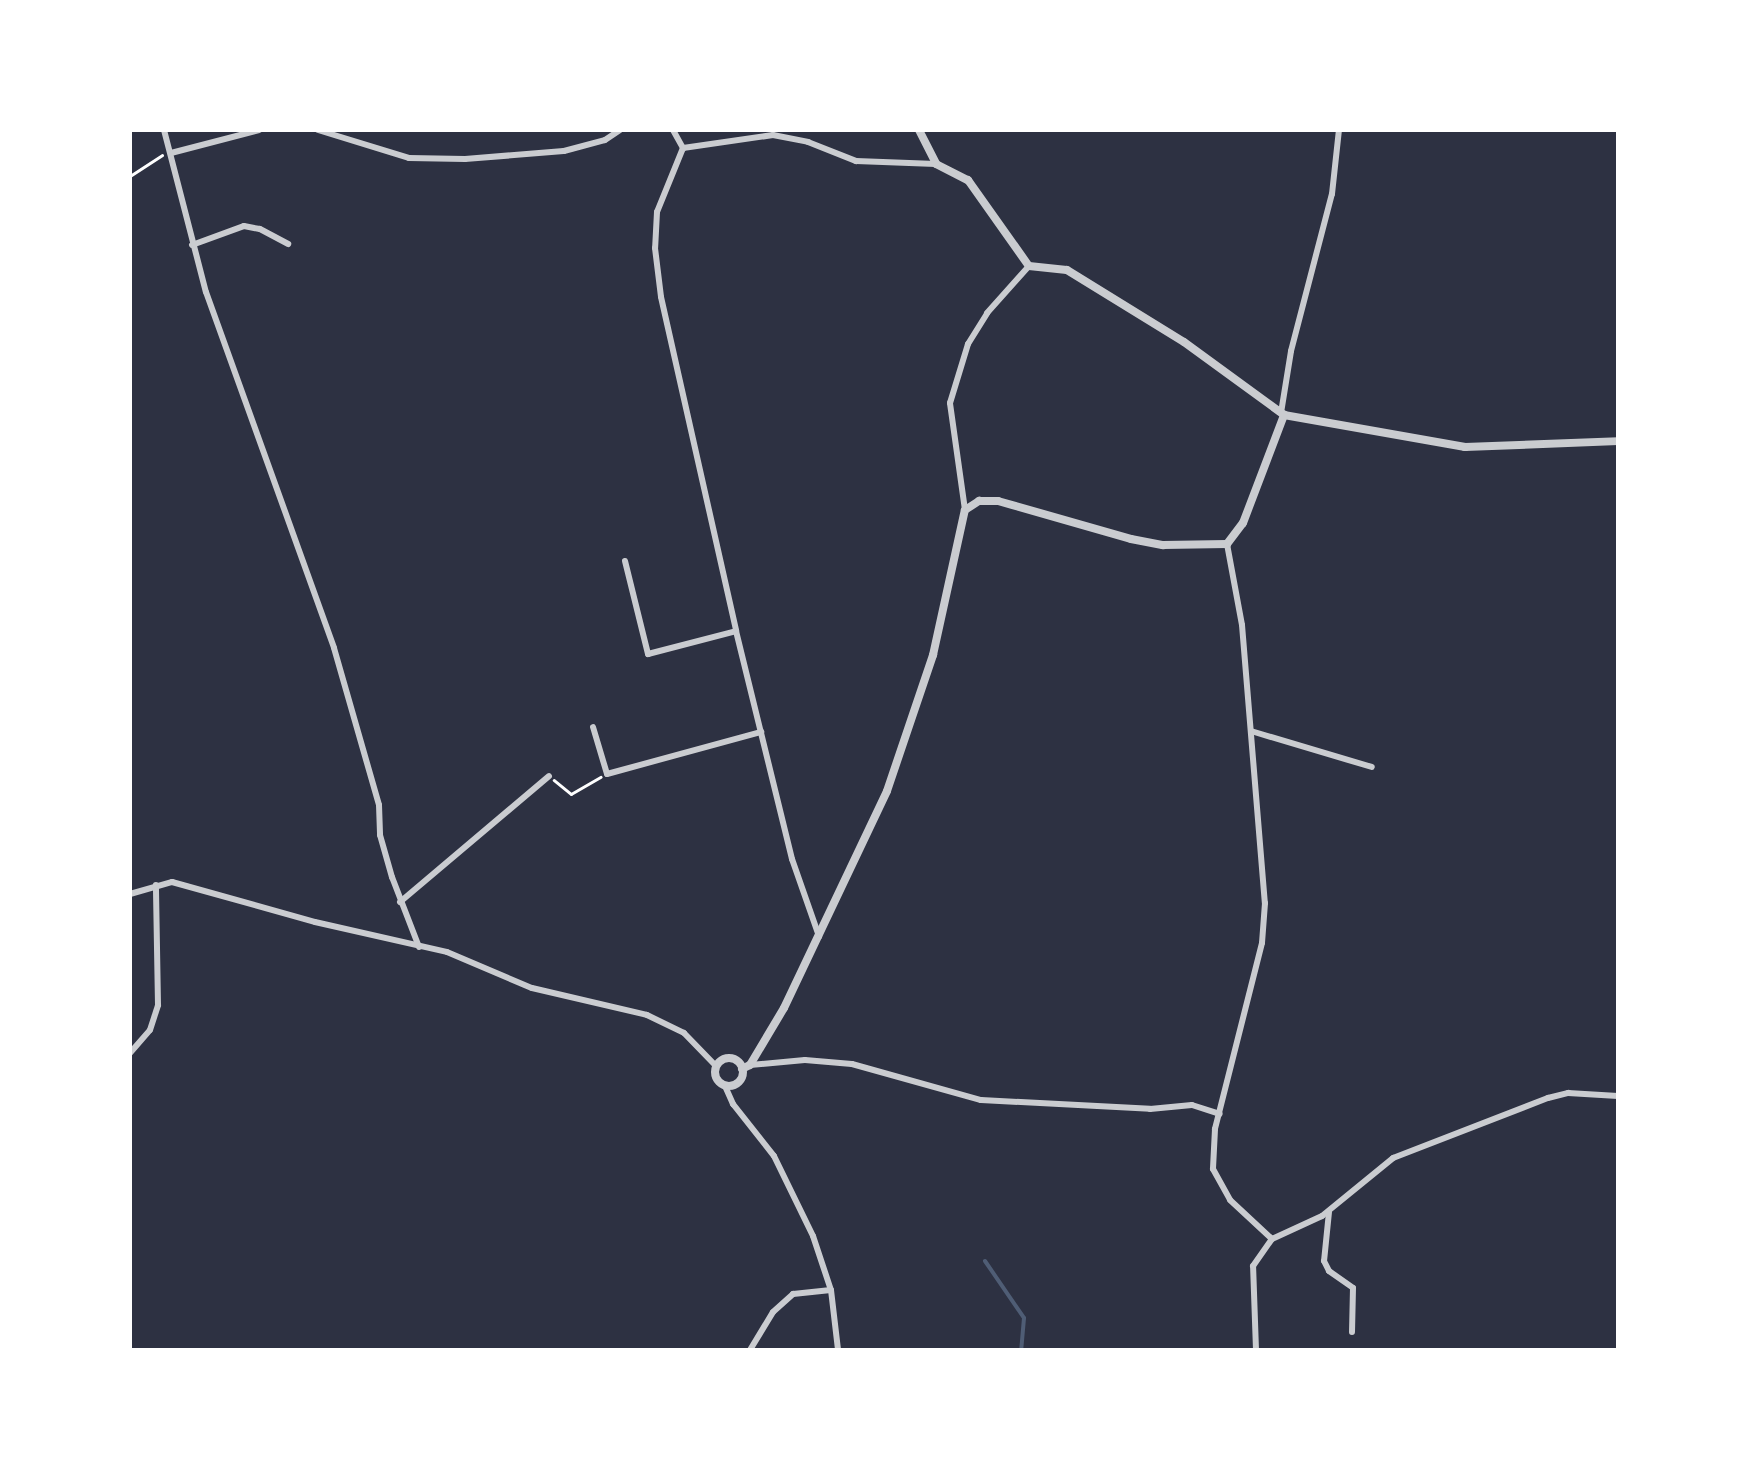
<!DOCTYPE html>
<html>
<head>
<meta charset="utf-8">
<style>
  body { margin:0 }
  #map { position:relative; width:1748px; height:1480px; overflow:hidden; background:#2d3142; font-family:"Space Grotesk",sans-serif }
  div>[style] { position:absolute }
  .stream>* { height:4px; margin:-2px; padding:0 2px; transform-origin:2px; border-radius:2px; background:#4f5d75 }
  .path>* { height:2.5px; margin:-1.25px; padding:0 1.25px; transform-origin:1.25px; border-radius:1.25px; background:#fff }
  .minor>* { height:6px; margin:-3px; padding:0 3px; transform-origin:3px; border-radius:3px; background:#caccd0 }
  .tertiary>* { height:8px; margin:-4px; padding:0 4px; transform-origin:4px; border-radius:4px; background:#caccd0 }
  .tertiary>.ring { margin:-4px; padding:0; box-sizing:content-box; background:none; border:8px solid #caccd0; border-radius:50% }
  span { translate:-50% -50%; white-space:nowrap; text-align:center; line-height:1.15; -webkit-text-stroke:10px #fff; paint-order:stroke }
  .frame { position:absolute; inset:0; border:132px solid #fff; pointer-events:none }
</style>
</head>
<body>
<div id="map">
  <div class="stream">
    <i style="left:985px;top:1261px;width:69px;rotate:55.6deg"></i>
    <i style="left:1024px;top:1318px;width:32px;rotate:95deg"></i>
  </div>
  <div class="path">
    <i style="left:130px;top:176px;width:38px;rotate:-33deg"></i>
    <i style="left:554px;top:780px;width:22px;rotate:39deg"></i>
    <i style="left:571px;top:794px;width:34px;rotate:-30deg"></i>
  </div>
  <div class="minor">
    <i style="left:164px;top:130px;width:167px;rotate:75.5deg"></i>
    <i style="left:206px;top:292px;width:378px;rotate:70.2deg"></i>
    <i style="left:334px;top:648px;width:163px;rotate:74deg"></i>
    <i style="left:379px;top:805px;width:30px;rotate:88deg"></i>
    <i style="left:380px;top:835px;width:44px;rotate:74.1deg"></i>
    <i style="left:392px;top:877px;width:75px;rotate:68.9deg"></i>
    <i style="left:318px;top:130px;width:95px;rotate:17.1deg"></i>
    <i style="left:409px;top:158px;width:56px;rotate:1deg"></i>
    <i style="left:465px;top:159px;width:99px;rotate:-4.6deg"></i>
    <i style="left:564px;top:151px;width:42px;rotate:-15deg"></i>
    <i style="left:605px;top:140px;width:18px;rotate:-34deg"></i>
    <i style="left:673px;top:130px;width:21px;rotate:61deg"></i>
    <i style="left:683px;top:148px;width:69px;rotate:112.1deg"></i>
    <i style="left:657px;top:212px;width:36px;rotate:93deg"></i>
    <i style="left:655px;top:248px;width:49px;rotate:83deg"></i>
    <i style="left:661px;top:297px;width:342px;rotate:77.3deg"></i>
    <i style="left:736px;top:631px;width:235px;rotate:76.2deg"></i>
    <i style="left:792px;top:859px;width:82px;rotate:70.7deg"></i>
    <i style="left:683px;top:148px;width:91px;rotate:-8.2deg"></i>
    <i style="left:773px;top:135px;width:36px;rotate:11deg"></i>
    <i style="left:808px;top:142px;width:52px;rotate:21.6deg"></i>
    <i style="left:856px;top:161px;width:80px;rotate:2.1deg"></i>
    <i style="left:171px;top:153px;width:91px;rotate:-14.6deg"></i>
    <i style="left:192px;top:245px;width:55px;rotate:-20.1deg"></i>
    <i style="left:244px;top:226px;width:16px;rotate:11deg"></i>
    <i style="left:260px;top:229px;width:32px;rotate:28deg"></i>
    <i style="left:1281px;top:413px;width:63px;rotate:-80.8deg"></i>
    <i style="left:1291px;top:351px;width:162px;rotate:-75.4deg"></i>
    <i style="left:1332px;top:194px;width:64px;rotate:-83.8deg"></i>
    <i style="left:965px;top:510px;width:108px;rotate:-98deg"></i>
    <i style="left:950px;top:403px;width:62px;rotate:-73deg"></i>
    <i style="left:968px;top:344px;width:36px;rotate:-58deg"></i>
    <i style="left:987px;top:313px;width:63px;rotate:-48.2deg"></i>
    <i style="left:1227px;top:544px;width:82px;rotate:79.5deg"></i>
    <i style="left:1242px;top:625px;width:279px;rotate:85.3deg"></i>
    <i style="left:1265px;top:903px;width:40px;rotate:94.3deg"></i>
    <i style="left:1262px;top:943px;width:192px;rotate:104.2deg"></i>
    <i style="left:1215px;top:1129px;width:40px;rotate:92.9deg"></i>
    <i style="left:1213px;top:1169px;width:35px;rotate:61deg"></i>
    <i style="left:1230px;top:1200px;width:57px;rotate:42.9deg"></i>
    <i style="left:625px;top:561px;width:96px;rotate:76.1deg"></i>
    <i style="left:648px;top:654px;width:91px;rotate:-14.6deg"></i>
    <i style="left:593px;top:727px;width:49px;rotate:73.4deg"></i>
    <i style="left:607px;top:774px;width:160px;rotate:-15.3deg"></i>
    <i style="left:1251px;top:731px;width:126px;rotate:16.6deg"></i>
    <i style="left:130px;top:894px;width:44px;rotate:-15.9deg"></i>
    <i style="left:172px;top:882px;width:148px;rotate:15.6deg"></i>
    <i style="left:315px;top:922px;width:135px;rotate:12.8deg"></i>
    <i style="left:447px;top:952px;width:92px;rotate:23deg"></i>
    <i style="left:532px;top:988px;width:118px;rotate:13.2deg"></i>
    <i style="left:647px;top:1015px;width:41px;rotate:25.9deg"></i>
    <i style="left:684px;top:1033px;width:46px;rotate:45.9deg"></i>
    <i style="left:400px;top:902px;width:195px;rotate:-40.2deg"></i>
    <i style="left:130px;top:1053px;width:30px;rotate:-49deg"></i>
    <i style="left:150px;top:1030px;width:26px;rotate:-72deg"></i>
    <i style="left:158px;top:1005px;width:120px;rotate:-91deg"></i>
    <i style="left:750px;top:1065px;width:55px;rotate:-5.2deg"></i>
    <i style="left:805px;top:1060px;width:47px;rotate:4.9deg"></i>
    <i style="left:852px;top:1064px;width:134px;rotate:15.6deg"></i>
    <i style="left:981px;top:1100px;width:169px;rotate:3deg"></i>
    <i style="left:1150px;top:1109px;width:42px;rotate:-5.4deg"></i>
    <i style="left:1192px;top:1105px;width:29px;rotate:18deg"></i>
    <i style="left:725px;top:1086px;width:20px;rotate:66deg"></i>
    <i style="left:733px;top:1104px;width:66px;rotate:51.7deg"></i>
    <i style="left:774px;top:1156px;width:89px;rotate:64deg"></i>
    <i style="left:813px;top:1236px;width:57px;rotate:71.6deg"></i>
    <i style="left:831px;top:1290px;width:60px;rotate:83.3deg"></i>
    <i style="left:1329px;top:1212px;width:49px;rotate:95.8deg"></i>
    <i style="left:1324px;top:1261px;width:11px;rotate:63deg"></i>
    <i style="left:1329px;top:1271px;width:29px;rotate:35deg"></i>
    <i style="left:1353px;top:1288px;width:44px;rotate:91.3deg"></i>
    <i style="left:750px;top:1350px;width:44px;rotate:-58.8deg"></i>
    <i style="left:773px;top:1312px;width:27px;rotate:-42deg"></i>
    <i style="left:793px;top:1294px;width:38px;rotate:-6deg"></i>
    <i style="left:1256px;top:1350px;width:84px;rotate:-92deg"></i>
    <i style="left:1253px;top:1266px;width:33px;rotate:-55deg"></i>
    <i style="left:1272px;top:1239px;width:55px;rotate:-24.7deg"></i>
    <i style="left:1322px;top:1216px;width:92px;rotate:-39.2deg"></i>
    <i style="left:1393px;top:1158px;width:166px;rotate:-21.2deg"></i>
    <i style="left:1548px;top:1098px;width:21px;rotate:-14deg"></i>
    <i style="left:1568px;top:1093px;width:50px;rotate:3.4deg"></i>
  </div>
  <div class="tertiary">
    <i style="left:919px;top:130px;width:38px;rotate:63deg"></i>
    <i style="left:936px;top:164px;width:36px;rotate:27deg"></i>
    <i style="left:968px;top:180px;width:105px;rotate:54.7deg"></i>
    <i style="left:1029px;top:266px;width:38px;rotate:6deg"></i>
    <i style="left:1067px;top:270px;width:137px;rotate:31.6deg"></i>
    <i style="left:1184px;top:342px;width:124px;rotate:36.1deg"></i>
    <i style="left:1284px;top:415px;width:184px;rotate:10deg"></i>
    <i style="left:1465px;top:447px;width:153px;rotate:-2.2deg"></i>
    <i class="ring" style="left:715px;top:1058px;width:20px;height:20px"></i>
    <i style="left:742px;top:1069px;width:9px;rotate:-27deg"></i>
    <i style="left:750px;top:1065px;width:66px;rotate:-59.2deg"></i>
    <i style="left:784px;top:1008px;width:240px;rotate:-64.6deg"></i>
    <i style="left:887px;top:791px;width:144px;rotate:-71.3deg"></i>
    <i style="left:933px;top:655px;width:148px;rotate:-77.6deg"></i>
    <i style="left:965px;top:510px;width:17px;rotate:-33deg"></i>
    <i style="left:979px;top:501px;width:19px"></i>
    <i style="left:998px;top:501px;width:138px;rotate:15.9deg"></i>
    <i style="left:1131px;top:539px;width:33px;rotate:11deg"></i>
    <i style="left:1163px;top:545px;width:64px;rotate:-0.9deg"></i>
    <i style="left:1227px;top:544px;width:26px;rotate:-53deg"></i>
    <i style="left:1243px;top:523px;width:116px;rotate:-69.2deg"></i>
  </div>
  <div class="frame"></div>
</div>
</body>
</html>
